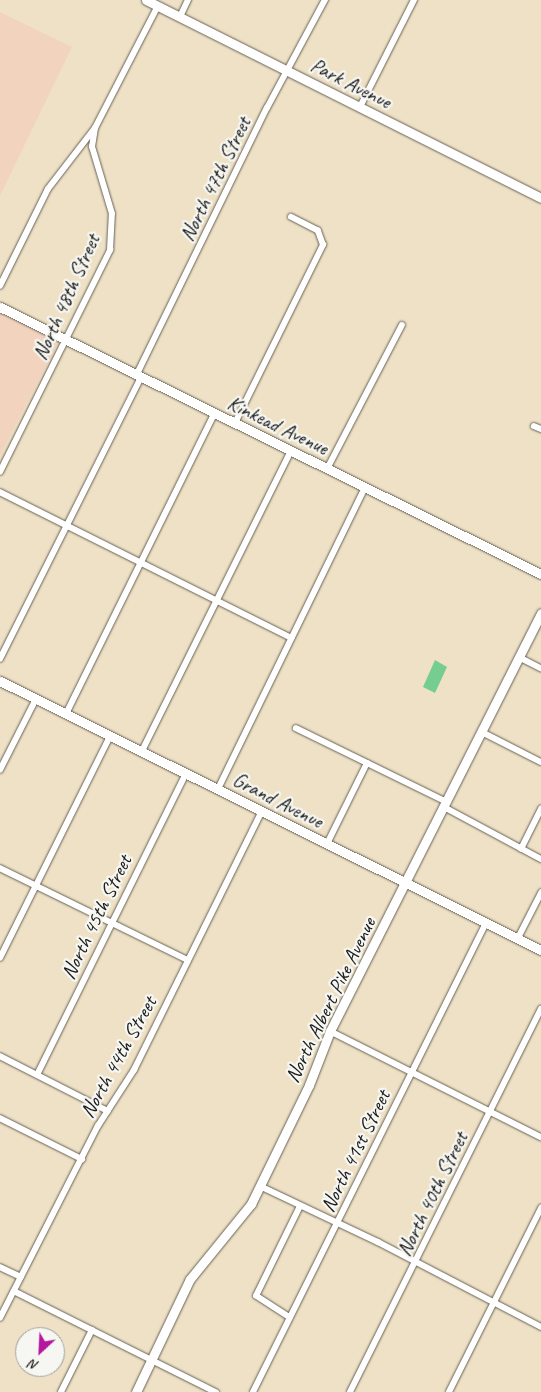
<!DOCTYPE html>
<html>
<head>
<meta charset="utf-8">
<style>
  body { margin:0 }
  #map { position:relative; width:541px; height:1392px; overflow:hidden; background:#efe1c5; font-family:Caveat,sans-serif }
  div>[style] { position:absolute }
  .built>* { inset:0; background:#f2d4be }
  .green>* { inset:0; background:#76cd92 }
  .roads { filter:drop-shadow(0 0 1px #666157) drop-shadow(0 0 1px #666157) }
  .street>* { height:5.5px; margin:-2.75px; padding:0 2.75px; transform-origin:2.75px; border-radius:2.75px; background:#fff }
  .secondary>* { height:9px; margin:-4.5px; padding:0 4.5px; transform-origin:4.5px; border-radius:4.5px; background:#fff }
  span { translate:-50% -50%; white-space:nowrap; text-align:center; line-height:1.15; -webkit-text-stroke:4.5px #f6f6f2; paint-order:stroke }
  .street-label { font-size:21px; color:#1c1c1c }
  .north { position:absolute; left:15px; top:1327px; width:50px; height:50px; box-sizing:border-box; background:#f6f6f2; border:1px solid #9f9f9c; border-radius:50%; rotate:205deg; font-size:14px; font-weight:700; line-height:20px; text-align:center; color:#1c1c1c }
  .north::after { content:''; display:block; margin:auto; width:18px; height:22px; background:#b5179e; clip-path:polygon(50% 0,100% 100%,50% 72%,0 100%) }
</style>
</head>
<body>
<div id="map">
  <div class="built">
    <i style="clip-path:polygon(0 12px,72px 47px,0 196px)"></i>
    <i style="clip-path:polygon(0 302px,63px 333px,0 456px)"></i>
  </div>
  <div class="green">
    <i style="clip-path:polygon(435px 660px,447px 667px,435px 693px,423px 687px)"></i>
  </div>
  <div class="roads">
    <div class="street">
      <i style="left:180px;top:17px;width:19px;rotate:-65deg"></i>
      <i style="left:360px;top:107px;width:120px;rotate:-63.2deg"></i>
      <i style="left:0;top:286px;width:108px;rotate:-63.7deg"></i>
      <i style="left:48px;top:189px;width:77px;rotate:-52.4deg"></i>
      <i style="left:95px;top:128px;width:137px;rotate:-62.7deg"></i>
      <i style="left:137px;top:374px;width:296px;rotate:-64deg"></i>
      <i style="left:267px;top:108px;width:123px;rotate:-61.8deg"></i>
      <i style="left:235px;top:423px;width:199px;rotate:-63.7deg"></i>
      <i style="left:323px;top:245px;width:15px;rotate:-110deg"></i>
      <i style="left:318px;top:231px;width:30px;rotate:-153deg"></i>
      <i style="left:534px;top:426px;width:8px;rotate:23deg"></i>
      <i style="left:327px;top:469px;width:162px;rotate:-62.5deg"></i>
      <i style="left:0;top:472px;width:248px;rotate:-63.6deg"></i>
      <i style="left:110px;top:250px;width:36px;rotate:-87deg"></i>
      <i style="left:112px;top:214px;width:70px;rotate:-106.6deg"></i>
      <i style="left:92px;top:147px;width:19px;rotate:-81deg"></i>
      <i style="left:0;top:492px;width:326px;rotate:26.6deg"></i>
      <i style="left:519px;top:657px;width:25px;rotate:27deg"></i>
      <i style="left:0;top:659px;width:315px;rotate:-63.4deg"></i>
      <i style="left:66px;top:714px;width:336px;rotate:-63.7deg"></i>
      <i style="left:296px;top:728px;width:168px;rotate:26.1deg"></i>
      <i style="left:482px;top:732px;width:66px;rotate:27deg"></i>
      <i style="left:142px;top:751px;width:335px;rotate:-63.6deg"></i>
      <i style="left:0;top:770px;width:80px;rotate:-63.1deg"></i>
      <i style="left:218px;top:789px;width:336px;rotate:-64deg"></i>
      <i style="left:444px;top:807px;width:110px;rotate:28.2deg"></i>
      <i style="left:327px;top:844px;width:90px;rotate:-63.7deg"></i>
      <i style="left:521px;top:849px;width:45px;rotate:-63.4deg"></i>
      <i style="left:0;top:868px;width:209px;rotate:26.1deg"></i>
      <i style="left:518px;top:938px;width:51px;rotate:-62.9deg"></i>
      <i style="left:0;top:958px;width:248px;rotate:-63.6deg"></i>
      <i style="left:330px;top:1031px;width:236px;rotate:26.7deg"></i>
      <i style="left:0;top:1056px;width:121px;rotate:27deg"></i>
      <i style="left:37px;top:1075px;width:337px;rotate:-63.7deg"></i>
      <i style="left:0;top:1118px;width:92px;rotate:26.6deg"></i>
      <i style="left:260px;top:1186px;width:131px;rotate:25.4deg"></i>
      <i style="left:378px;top:1242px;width:184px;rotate:27.5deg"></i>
      <i style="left:0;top:1267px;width:23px;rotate:25deg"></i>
      <i style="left:14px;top:1291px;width:226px;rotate:26.6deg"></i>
      <i style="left:0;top:1318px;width:216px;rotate:-63deg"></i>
      <i style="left:98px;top:1126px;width:67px;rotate:-57.3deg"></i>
      <i style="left:134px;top:1070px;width:289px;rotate:-63.7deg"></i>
      <i style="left:290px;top:1318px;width:40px;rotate:-147.1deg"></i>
      <i style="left:256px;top:1296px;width:100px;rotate:-63.9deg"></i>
      <i style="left:61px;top:1392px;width:69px;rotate:-63.4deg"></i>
      <i style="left:253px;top:1392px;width:524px;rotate:-63.58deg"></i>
      <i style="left:350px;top:1392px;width:428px;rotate:-63.5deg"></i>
      <i style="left:449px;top:1392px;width:206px;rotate:-63.4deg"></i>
    </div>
    <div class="secondary">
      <i style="left:146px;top:0;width:442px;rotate:26.6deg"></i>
      <i style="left:0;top:307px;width:603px;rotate:26.27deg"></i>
      <i style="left:0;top:681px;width:604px;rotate:26.44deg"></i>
      <i style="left:136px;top:1392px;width:125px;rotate:-64.5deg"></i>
      <i style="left:190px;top:1279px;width:97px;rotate:-50.9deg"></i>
      <i style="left:251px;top:1204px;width:132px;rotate:-64deg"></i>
      <i style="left:309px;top:1085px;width:58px;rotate:-68.7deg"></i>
      <i style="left:330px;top:1031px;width:468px;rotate:-63.2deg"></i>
    </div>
  </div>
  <div class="street-label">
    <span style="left:351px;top:83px;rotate:27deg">Park Avenue</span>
    <span style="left:215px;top:179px;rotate:-64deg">North 47th Street</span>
    <span style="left:66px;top:297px;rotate:-66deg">North 48th Street</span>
    <span style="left:278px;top:425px;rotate:26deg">Kinkead Avenue</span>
    <span style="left:278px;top:800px;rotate:27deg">Grand Avenue</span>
    <span style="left:96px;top:917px;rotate:-64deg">North 45th Street</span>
    <span style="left:330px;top:1000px;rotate:-64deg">North Albert Pike Avenue</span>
    <span style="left:118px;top:1057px;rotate:-61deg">North 44th Street</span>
    <span style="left:355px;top:1151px;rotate:-64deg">North 41st Street</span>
    <span style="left:432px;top:1194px;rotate:-64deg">North 40th Street</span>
  </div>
  <div class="north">N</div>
</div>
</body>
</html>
